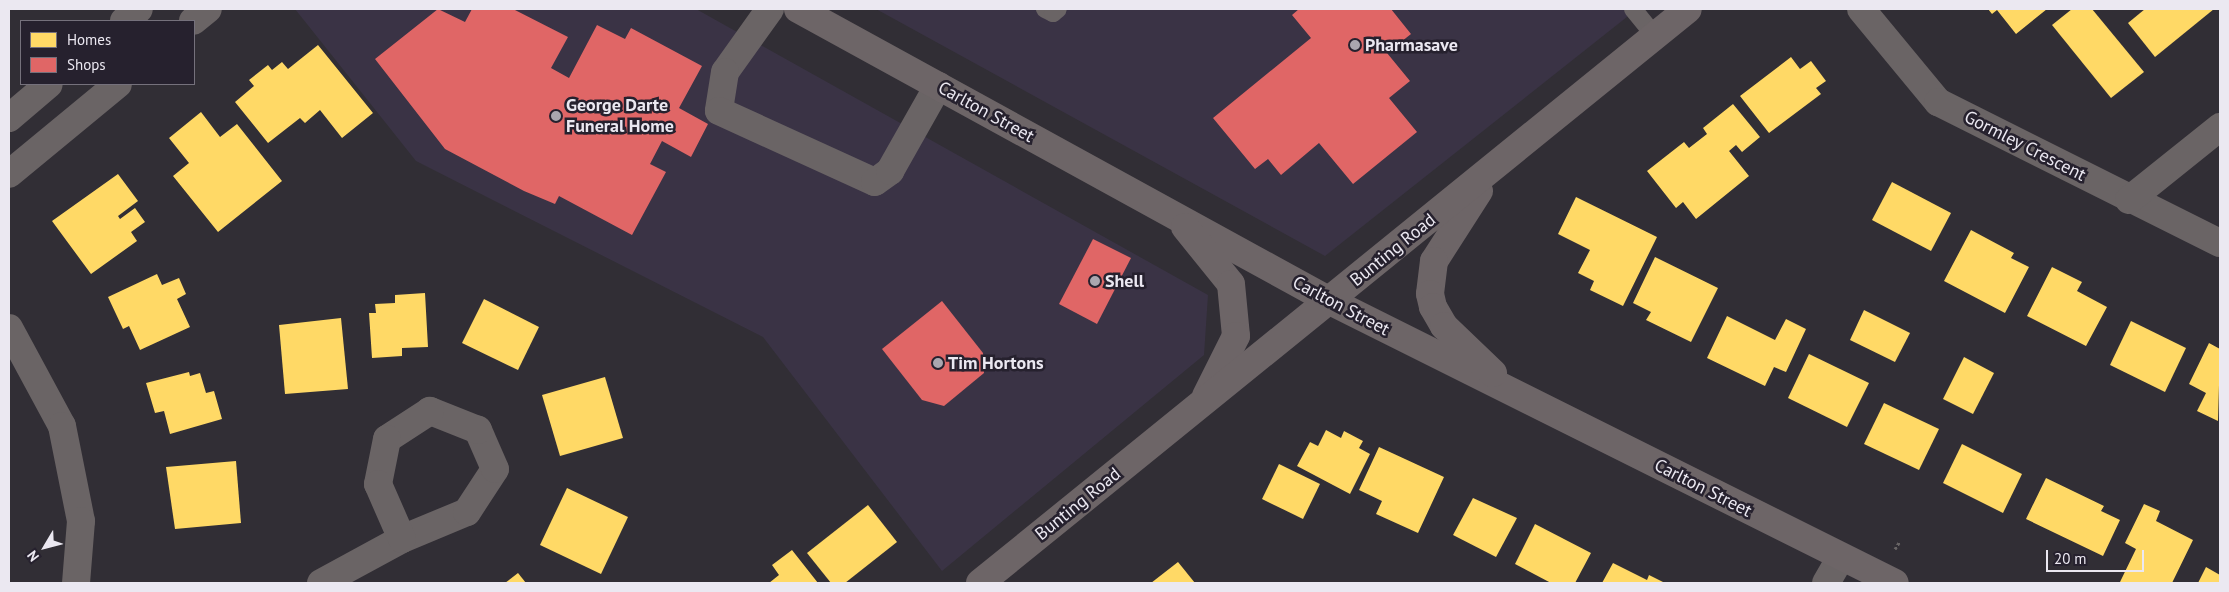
<!DOCTYPE html>
<html>
<head>
<meta charset="utf-8">
<style>
  body { margin:0 }
  #map { position:relative; width:2229px; height:592px; overflow:hidden; background:#312e35; font-family:"PT Sans",sans-serif }
  div>[style] { position:absolute }
  .built>* { inset:0; background:#3a3345 }
  .homes>* { inset:0; background:#ffd966 }
  .shops>* { inset:0; background:#e06666 }
  .path>* { height:3px; margin-top:-1.5px; transform-origin:0; background:repeating-linear-gradient(90deg,#686465 0 2.5px,transparent 0 5px) }
  .lane>* { height:18px; margin:-9px; padding:0 9px; transform-origin:9px; border-radius:9px; background:#6a6465 }
  .street>* { height:28px; margin:-14px; padding:0 14px; transform-origin:14px; border-radius:14px; background:#6a6465 }
  .secondary>* { height:28px; margin:-14px; padding:0 14px; transform-origin:14px; border-radius:14px; background:#6d6567 }
  .dots>* { width:14px; height:14px; translate:-50% -50%; box-sizing:border-box; border:2px solid #26212e; border-radius:50% }
  span { translate:-50% -50%; white-space:nowrap; text-align:center; line-height:1.15; -webkit-text-stroke:5px #26212e; paint-order:stroke }
  .poi-label { font-size:18px; color:#ebe8f1; font-weight:700 }
  .left { translate:0 -50%; text-align:left }
  .street-label { font-size:18px; color:#ebe8f1 }
  .frame { position:absolute; inset:0; border:10px solid #ebe8f1; pointer-events:none }
  .legend { position:absolute; left:20px; top:20px; width:175px; height:65px; box-sizing:border-box; background:#26212e; border:1px solid #75717c; margin:0; padding:6px 9px; list-style:none; font-size:15px; color:#ebe8f1 }
  .legend li { display:flex; align-items:center; gap:10px; height:25px }
  .legend b { width:25px; border:1px solid #75717c }
  .north { position:absolute; left:20px; top:522px; width:50px; height:50px; -webkit-text-stroke:4px #26212e; paint-order:stroke; rotate:233deg; font-size:14px; font-weight:700; line-height:20px; text-align:center; color:#ebe8f1 }
  .north::after { content:''; display:block; margin:auto; width:18px; height:22px; background:#ebe8f1; clip-path:polygon(50% 0,100% 100%,50% 72%,0 100%) }
  .scale { position:absolute; left:2046px; top:550px; width:98px; height:22px; box-sizing:border-box; border:2px solid #ebe8f1; border-top:0; padding-left:6px; font-size:15px; line-height:18px; white-space:nowrap; color:#ebe8f1; -webkit-text-stroke:4px #26212e; paint-order:stroke }
</style>
</head>
<body>
<div id="map">
  <div class="built">
    <i style="clip-path:polygon(295px 9px,696px 9px,1208px 295px,1204px 355px,942px 571px,763px 337px,416px 161px)"></i>
    <i style="clip-path:polygon(876px 9px,1637px 9px,1325px 256px)"></i>
  </div>
  <div class="homes">
    <i style="clip-path:polygon(1988px 9px,2047px 9px,2016px 34px,1997px 10px,1992px 14px)"></i>
    <i style="clip-path:polygon(2072px 9px,2092px 9px,2144px 72px,2111px 98px,2052px 25px)"></i>
    <i style="clip-path:polygon(2145px 9px,2214px 9px,2155px 57px,2128px 23px)"></i>
    <i style="clip-path:polygon(318px 45px,373px 113px,342px 138px,320px 110px,305px 123px,300px 118px,268px 143px,235px 102px,254px 86px,249px 80px,268px 65px,272px 70px,282px 62px,288px 69px)"></i>
    <i style="clip-path:polygon(1791px 57px,1800px 69px,1811px 61px,1826px 81px,1816px 88px,1821px 94px,1769px 133px,1740px 96px)"></i>
    <i style="clip-path:polygon(1733px 104px,1760px 137px,1742px 152px,1736px 145px,1729px 151px,1749px 176px,1696px 219px,1683px 202px,1676px 208px,1647px 171px,1684px 142px,1689px 148px,1707px 134px,1703px 128px)"></i>
    <i style="clip-path:polygon(201px 112px,220px 137px,237px 124px,282px 181px,218px 232px,173px 176px,189px 163px,169px 138px)"></i>
    <i style="clip-path:polygon(118px 174px,138px 201px,118px 216px,120px 219px,135px 208px,145px 222px,131px 232px,137px 241px,91px 274px,52px 221px)"></i>
    <i style="clip-path:polygon(1892px 182px,1951px 213px,1931px 251px,1872px 220px)"></i>
    <i style="clip-path:polygon(1576px 197px,1657px 237px,1623px 306px,1590px 290px,1594px 281px,1578px 273px,1590px 250px,1558px 234px)"></i>
    <i style="clip-path:polygon(1971px 230px,2014px 253px,2011px 258px,2029px 267px,2005px 313px,1944px 281px)"></i>
    <i style="clip-path:polygon(1655px 257px,1718px 288px,1691px 342px,1646px 320px,1651px 312px,1633px 303px)"></i>
    <i style="clip-path:polygon(2052px 267px,2082px 282px,2077px 291px,2107px 307px,2086px 346px,2027px 316px)"></i>
    <i style="clip-path:polygon(157px 274px,162px 285px,179px 278px,186px 294px,177px 299px,190px 327px,140px 350px,129px 326px,123px 329px,108px 297px)"></i>
    <i style="clip-path:polygon(425px 293px,428px 347px,402px 348px,402px 356px,372px 358px,369px 313px,376px 313px,375px 304px,395px 303px,395px 295px)"></i>
    <i style="clip-path:polygon(484px 299px,539px 327px,518px 370px,462px 343px)"></i>
    <i style="clip-path:polygon(1864px 310px,1910px 333px,1895px 362px,1850px 340px)"></i>
    <i style="clip-path:polygon(1727px 316px,1775px 340px,1786px 319px,1806px 329px,1786px 372px,1774px 367px,1765px 386px,1707px 358px)"></i>
    <i style="clip-path:polygon(341px 318px,348px 389px,285px 394px,279px 325px)"></i>
    <i style="clip-path:polygon(2131px 321px,2186px 348px,2165px 392px,2110px 365px)"></i>
    <i style="clip-path:polygon(2209px 343px,2220px 349px,2218px 421px,2197px 411px,2206px 393px,2189px 384px)"></i>
    <i style="clip-path:polygon(1809px 354px,1869px 383px,1847px 427px,1788px 398px)"></i>
    <i style="clip-path:polygon(1964px 357px,1994px 373px,1973px 414px,1943px 399px)"></i>
    <i style="clip-path:polygon(189px 372px,190px 376px,200px 373px,206px 393px,214px 391px,222px 419px,170px 434px,164px 411px,155px 413px,146px 383px)"></i>
    <i style="clip-path:polygon(605px 377px,623px 438px,560px 456px,542px 395px)"></i>
    <i style="clip-path:polygon(1884px 403px,1939px 429px,1919px 470px,1864px 444px)"></i>
    <i style="clip-path:polygon(1326px 430px,1341px 438px,1344px 431px,1363px 441px,1359px 448px,1370px 454px,1350px 494px,1297px 466px,1310px 442px,1318px 446px)"></i>
    <i style="clip-path:polygon(1962px 444px,2022px 474px,2003px 513px,1943px 483px)"></i>
    <i style="clip-path:polygon(1379px 447px,1444px 477px,1418px 533px,1376px 514px,1382px 501px,1359px 490px)"></i>
    <i style="clip-path:polygon(236px 461px,241px 523px,175px 529px,166px 467px)"></i>
    <i style="clip-path:polygon(1279px 464px,1320px 484px,1303px 519px,1262px 499px)"></i>
    <i style="clip-path:polygon(2046px 478px,2104px 506px,2101px 511px,2120px 520px,2103px 556px,2026px 519px)"></i>
    <i style="clip-path:polygon(567px 488px,628px 517px,601px 574px,540px 545px)"></i>
    <i style="clip-path:polygon(1473px 498px,1517px 518px,1496px 557px,1453px 535px)"></i>
    <i style="clip-path:polygon(2144px 504px,2160px 511px,2156px 521px,2193px 540px,2172px 583px,2120px 582px,2136px 549px,2125px 543px)"></i>
    <i style="clip-path:polygon(868px 505px,897px 542px,845px 583px,831px 583px,807px 553px)"></i>
    <i style="clip-path:polygon(1535px 524px,1591px 553px,1575px 583px,1551px 583px,1515px 564px)"></i>
    <i style="clip-path:polygon(792px 550px,818px 583px,769px 583px,779px 575px,772px 565px)"></i>
    <i style="clip-path:polygon(1178px 562px,1195px 583px,1151px 583px)"></i>
    <i style="clip-path:polygon(1613px 563px,1647px 580px,1649px 575px,1665px 583px,1602px 583px)"></i>
    <i style="clip-path:polygon(2206px 567px,2220px 575px,2220px 583px,2198px 583px)"></i>
    <i style="clip-path:polygon(518px 573px,526px 583px,505px 583px)"></i>
  </div>
  <div class="shops">
    <i style="clip-path:polygon(438px 9px,465px 22px,472px 9px,513px 9px,568px 37px,551px 68px,569px 78px,597px 25px,625px 39px,631px 28px,702px 66px,679px 108px,708px 124px,691px 157px,662px 141px,650px 164px,666px 172px,632px 235px,559px 196px,555px 204px,524px 191px,445px 149px,375px 59px)"></i>
    <i style="clip-path:polygon(1299px 9px,1391px 9px,1411px 34px,1387px 53px,1410px 81px,1389px 98px,1417px 132px,1353px 184px,1319px 143px,1281px 175px,1268px 159px,1255px 169px,1213px 118px,1311px 38px,1292px 15px)"></i>
    <i style="clip-path:polygon(1093px 239px,1131px 258px,1097px 324px,1059px 304px)"></i>
    <i style="clip-path:polygon(942px 301px,983px 353px,984px 373px,944px 406px,922px 400px,882px 349px)"></i>
  </div>
  <div class="path">
    <i style="left:1895px;top:549px;width:9px;rotate:-58deg"></i>
  </div>
  <div class="lane">
    <i style="left:1045px;top:9px;width:9px;rotate:27deg"></i>
    <i style="left:1053px;top:13px;width:6px;rotate:-39deg"></i>
    <i style="left:1633px;top:9px;width:35px;rotate:51deg"></i>
  </div>
  <div class="street">
    <i style="left:770px;top:9px;width:77px;rotate:125.5deg"></i>
    <i style="left:725px;top:72px;width:39px;rotate:99deg"></i>
    <i style="left:719px;top:111px;width:171px;rotate:24.5deg"></i>
    <i style="left:875px;top:182px;width:19px;rotate:-36deg"></i>
    <i style="left:890px;top:171px;width:98px;rotate:-60.5deg"></i>
    <i style="left:1861px;top:9px;width:121px;rotate:50.4deg"></i>
    <i style="left:1938px;top:102px;width:315px;rotate:26.6deg"></i>
    <i style="left:124px;top:21px;width:19px;rotate:-39deg"></i>
    <i style="left:193px;top:21px;width:19px;rotate:-39deg"></i>
    <i style="left:9px;top:118px;width:52px;rotate:-40.4deg"></i>
    <i style="left:9px;top:174px;width:141px;rotate:-39.5deg"></i>
    <i style="left:2129px;top:200px;width:117px;rotate:-38.7deg"></i>
    <i style="left:9px;top:328px;width:111px;rotate:61.6deg"></i>
    <i style="left:62px;top:426px;width:97px;rotate:78.7deg"></i>
    <i style="left:81px;top:521px;width:62px;rotate:94.6deg"></i>
    <i style="left:321px;top:583px;width:92px;rotate:-28.5deg"></i>
    <i style="left:402px;top:539px;width:70px;rotate:-22.6deg"></i>
    <i style="left:467px;top:512px;width:51px;rotate:-56.9deg"></i>
    <i style="left:495px;top:469px;width:43px;rotate:-113.6deg"></i>
    <i style="left:478px;top:430px;width:52px;rotate:-158.4deg"></i>
    <i style="left:430px;top:411px;width:51px;rotate:146.9deg"></i>
    <i style="left:387px;top:439px;width:46px;rotate:101.3deg"></i>
    <i style="left:378px;top:484px;width:60px;rotate:66.4deg"></i>
    <i style="left:1826px;top:583px;width:30px;rotate:-60deg"></i>
  </div>
  <div class="secondary">
    <i style="left:798px;top:9px;width:607px;rotate:28.76deg"></i>
    <i style="left:1330px;top:301px;width:631px;rotate:26.52deg"></i>
    <i style="left:1479px;top:191px;width:83px;rotate:122.7deg"></i>
    <i style="left:1434px;top:261px;width:33px;rotate:97deg"></i>
    <i style="left:1430px;top:294px;width:13px;rotate:77deg"></i>
    <i style="left:1433px;top:307px;width:22px;rotate:60deg"></i>
    <i style="left:1444px;top:326px;width:68px;rotate:43.8deg"></i>
    <i style="left:1185px;top:227px;width:73px;rotate:51.1deg"></i>
    <i style="left:1231px;top:284px;width:52px;rotate:84.5deg"></i>
    <i style="left:1236px;top:336px;width:67px;rotate:116.6deg"></i>
    <i style="left:980px;top:583px;width:911px;rotate:-39.03deg"></i>
  </div>
  <div class="dots">
    <i style="left:1355px;top:45px;background:#aaa7af"></i>
    <i style="left:556px;top:116px;background:#aaa7af"></i>
    <i style="left:1095px;top:281px;background:#aaa7af"></i>
    <i style="left:938px;top:363px;background:#aaa7af"></i>
  </div>
  <div class="poi-label">
    <span class="left" style="left:1365px;top:45px">Pharmasave</span>
    <span class="left" style="left:566px;top:116px">George Darte<br>Funeral Home</span>
    <span class="left" style="left:1105px;top:281px">Shell</span>
    <span class="left" style="left:948px;top:363px">Tim Hortons</span>
  </div>
  <div class="street-label">
    <span style="left:986px;top:112px;rotate:29deg">Carlton Street</span>
    <span style="left:2025px;top:146px;rotate:27deg">Gormley Crescent</span>
    <span style="left:1393px;top:250px;rotate:-39deg">Bunting Road</span>
    <span style="left:1341px;top:306px;rotate:28deg">Carlton Street</span>
    <span style="left:1703px;top:488px;rotate:27deg">Carlton Street</span>
    <span style="left:1078px;top:504px;rotate:-39deg">Bunting Road</span>
  </div>
  <div class="frame"></div>
  <ul class="legend">
  <li><b style="height:14px;background:#ffd966"></b>Homes</li>
  <li><b style="height:14px;background:#e06666"></b>Shops</li>
  </ul>
  <div class="north">N</div>
  <div class="scale">20 m</div>
</div>
</body>
</html>
